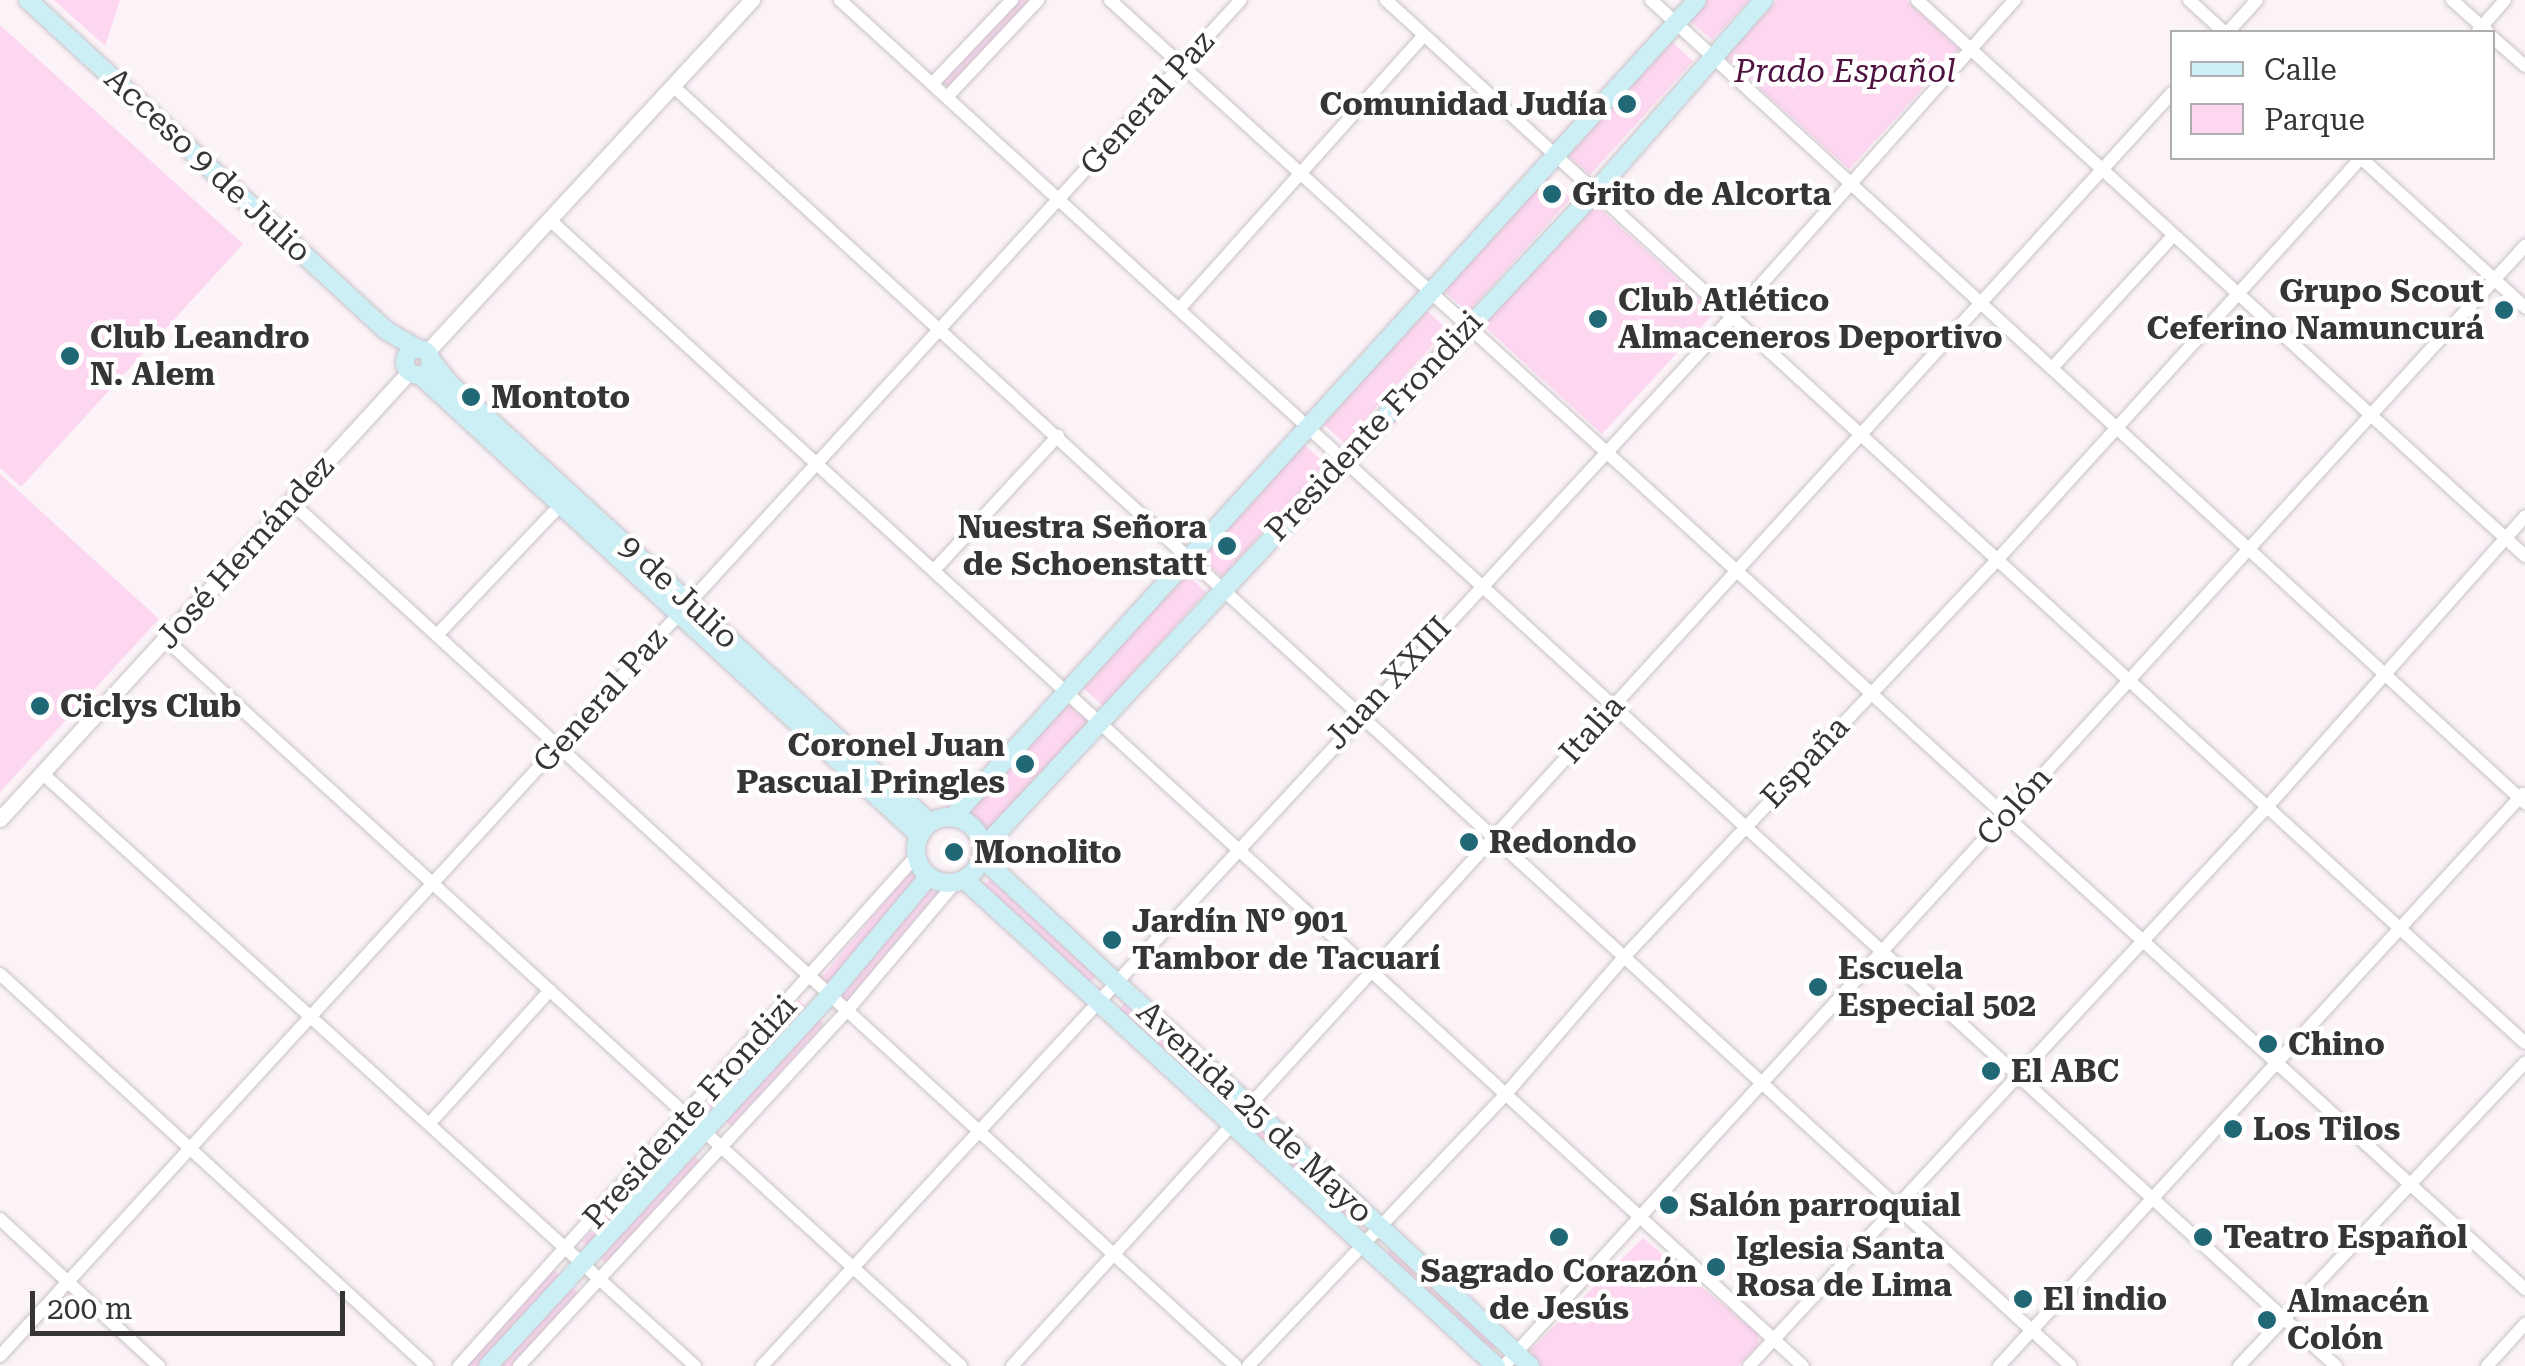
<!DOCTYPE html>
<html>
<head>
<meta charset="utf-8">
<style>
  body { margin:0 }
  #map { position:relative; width:2525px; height:1366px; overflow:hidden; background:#fbf3f8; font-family:"Roboto Serif",serif }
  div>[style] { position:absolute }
  .green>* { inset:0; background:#fdd6f0 }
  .roads { filter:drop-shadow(0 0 2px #c9c2c7) drop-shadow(0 0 2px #c9c2c7) }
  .minor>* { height:12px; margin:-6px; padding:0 6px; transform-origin:6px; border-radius:6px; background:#fff }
  .tertiary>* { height:15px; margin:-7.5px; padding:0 7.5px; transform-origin:7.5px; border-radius:7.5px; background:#fff }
  .secondary>* { height:18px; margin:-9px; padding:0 9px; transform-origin:9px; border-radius:9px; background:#cceff6 }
  .secondary>.ring { margin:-9px; padding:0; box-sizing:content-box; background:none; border:18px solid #cceff6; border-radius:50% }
  .dots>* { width:28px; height:28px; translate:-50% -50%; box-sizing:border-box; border:5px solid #fff; border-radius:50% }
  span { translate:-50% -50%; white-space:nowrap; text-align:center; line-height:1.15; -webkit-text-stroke:9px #fff; paint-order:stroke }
  .park-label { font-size:32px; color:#4e1140; font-style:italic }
  .street-label { font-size:32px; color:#363435 }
  .poi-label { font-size:32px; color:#363435; font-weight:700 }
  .right { translate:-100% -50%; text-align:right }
  .left { translate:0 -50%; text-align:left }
  .legend { position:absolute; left:2170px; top:30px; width:325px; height:130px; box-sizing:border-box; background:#fff; border:2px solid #afaeae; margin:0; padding:12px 18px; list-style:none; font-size:30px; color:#363435 }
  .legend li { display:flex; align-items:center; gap:20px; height:50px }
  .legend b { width:50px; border:2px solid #afaeae }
  .scale { position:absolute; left:30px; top:1291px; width:315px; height:45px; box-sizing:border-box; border:5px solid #363435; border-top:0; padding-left:12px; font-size:30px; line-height:35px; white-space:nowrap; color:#363435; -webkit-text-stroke:8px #fff; paint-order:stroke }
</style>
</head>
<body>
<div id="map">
  <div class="green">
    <i style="clip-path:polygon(54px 0,120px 0,105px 46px)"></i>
    <i style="clip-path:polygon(1019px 0,1033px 0,949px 88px,942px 82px)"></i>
    <i style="clip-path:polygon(1705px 0,1749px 0,1712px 40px,1688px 19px)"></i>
    <i style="clip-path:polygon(1777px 0,1906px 0,1959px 49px,1849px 169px,1725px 57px)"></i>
    <i style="clip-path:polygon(0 25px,243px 244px,21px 487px,0 468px)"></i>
    <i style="clip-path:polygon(1669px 39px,1693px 61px,1590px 175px,1566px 153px)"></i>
    <i style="clip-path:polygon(1546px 176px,1571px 198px,1468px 312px,1443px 290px)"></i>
    <i style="clip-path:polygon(1595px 204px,1714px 313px,1602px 434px,1483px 325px)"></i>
    <i style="clip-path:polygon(1423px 307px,1447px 329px,1344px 443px,1320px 421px)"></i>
    <i style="clip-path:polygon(1300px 441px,1325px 463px,1222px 577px,1197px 555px)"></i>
    <i style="clip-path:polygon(0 474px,159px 619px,0 792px)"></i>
    <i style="clip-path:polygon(1182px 570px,1206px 592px,1103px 706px,1079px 684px)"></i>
    <i style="clip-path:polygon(1064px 700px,1088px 722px,985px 836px,961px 814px)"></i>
    <i style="clip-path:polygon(910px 872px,918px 879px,829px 985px,821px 978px)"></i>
    <i style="clip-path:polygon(990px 879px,1095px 975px,1095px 979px,1089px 981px,984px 885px)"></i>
    <i style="clip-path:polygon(927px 888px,936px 894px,847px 1001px,838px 994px)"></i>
    <i style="clip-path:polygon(799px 1000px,807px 1008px,714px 1110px,706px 1103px)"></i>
    <i style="clip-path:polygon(1125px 1003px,1230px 1099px,1230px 1103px,1223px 1106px,1118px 1010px)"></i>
    <i style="clip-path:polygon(816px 1017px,824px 1024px,731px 1126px,723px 1119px)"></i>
    <i style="clip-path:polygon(1257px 1125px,1362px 1221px,1363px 1225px,1356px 1228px,1251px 1132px)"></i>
    <i style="clip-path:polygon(676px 1139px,684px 1146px,590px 1248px,582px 1241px)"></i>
    <i style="clip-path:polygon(693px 1155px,701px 1162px,607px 1265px,599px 1257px)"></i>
    <i style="clip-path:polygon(1643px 1238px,1758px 1334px,1759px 1344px,1738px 1366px,1539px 1366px,1530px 1350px)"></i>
    <i style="clip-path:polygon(1392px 1248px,1497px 1344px,1497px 1348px,1491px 1350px,1386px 1255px)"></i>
    <i style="clip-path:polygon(554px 1270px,562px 1277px,481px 1366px,467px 1366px)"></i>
    <i style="clip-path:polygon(571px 1286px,579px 1294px,513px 1366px,499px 1366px)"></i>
  </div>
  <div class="roads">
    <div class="minor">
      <i style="left:840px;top:0;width:2026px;rotate:42.4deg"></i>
      <i style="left:1110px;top:0;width:1914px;rotate:42.33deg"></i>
      <i style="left:1386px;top:0;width:1544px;rotate:42.48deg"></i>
      <i style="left:1651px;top:0;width:1187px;rotate:42.58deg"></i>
      <i style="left:1917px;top:0;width:824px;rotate:42.44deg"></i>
      <i style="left:2189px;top:0;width:47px;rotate:42.4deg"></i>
      <i style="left:2452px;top:0;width:48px;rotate:41.6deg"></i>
      <i style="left:2478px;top:31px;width:41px;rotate:-48.9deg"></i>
      <i style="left:2228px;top:32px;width:43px;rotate:-47.8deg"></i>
      <i style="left:2492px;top:37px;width:44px;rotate:41.3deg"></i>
      <i style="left:933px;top:83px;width:115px;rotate:-46.4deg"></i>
      <i style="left:673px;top:86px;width:1895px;rotate:42.48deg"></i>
      <i style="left:948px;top:96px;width:132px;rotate:-46.8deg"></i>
      <i style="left:2361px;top:158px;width:222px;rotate:42.3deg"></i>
      <i style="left:550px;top:220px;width:1698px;rotate:42.45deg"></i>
      <i style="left:1180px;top:308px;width:366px;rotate:-48.2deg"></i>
      <i style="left:2052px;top:368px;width:180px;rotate:-47.5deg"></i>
      <i style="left:291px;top:502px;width:1280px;rotate:42.44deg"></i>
      <i style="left:936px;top:568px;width:180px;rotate:-47.3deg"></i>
      <i style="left:437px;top:635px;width:189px;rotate:-46.5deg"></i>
      <i style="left:165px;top:639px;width:1078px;rotate:42.41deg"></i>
      <i style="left:42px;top:773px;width:882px;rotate:42.24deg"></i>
      <i style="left:0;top:974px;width:580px;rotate:42.55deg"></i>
      <i style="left:430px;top:1123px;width:179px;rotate:-47.9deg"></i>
      <i style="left:0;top:1219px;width:217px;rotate:42.8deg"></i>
      <i style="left:0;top:1356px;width:1838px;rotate:-47.54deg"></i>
      <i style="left:459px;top:1366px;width:686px;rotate:-48.13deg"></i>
      <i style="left:519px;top:1366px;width:482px;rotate:-47.3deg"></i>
      <i style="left:846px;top:1012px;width:170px;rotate:-49.8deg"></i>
      <i style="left:762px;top:1366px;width:1430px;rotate:-47.24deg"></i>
      <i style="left:1733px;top:316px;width:424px;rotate:-48.3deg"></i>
      <i style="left:1012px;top:1366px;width:1722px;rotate:-47.66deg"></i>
      <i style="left:1248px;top:1366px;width:373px;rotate:-46.5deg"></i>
      <i style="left:1505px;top:1095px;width:184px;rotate:-49.2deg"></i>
      <i style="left:1625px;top:956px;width:545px;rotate:-46.79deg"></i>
      <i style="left:1998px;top:559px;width:541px;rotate:-47.85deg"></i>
      <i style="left:1504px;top:1366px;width:1516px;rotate:-47.65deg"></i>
      <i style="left:1749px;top:1366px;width:764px;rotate:-47.18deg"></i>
      <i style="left:2268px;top:806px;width:387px;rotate:-48.4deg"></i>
      <i style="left:1999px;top:1366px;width:776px;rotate:-47.51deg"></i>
      <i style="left:2239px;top:1366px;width:417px;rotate:-46.7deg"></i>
      <i style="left:2487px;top:1366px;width:57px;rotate:-47.9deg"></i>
    </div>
    <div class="tertiary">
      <i style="left:426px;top:353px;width:481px;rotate:-47.3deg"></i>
      <i style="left:0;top:819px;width:606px;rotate:-47.54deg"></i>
    </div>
    <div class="secondary">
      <i style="left:28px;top:0;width:488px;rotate:42.7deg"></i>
      <i style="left:387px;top:331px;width:36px;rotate:30deg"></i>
      <i class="ring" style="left:405px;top:349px;width:8px;height:8px"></i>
      <i style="left:430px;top:359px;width:33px;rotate:51deg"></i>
      <i style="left:451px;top:385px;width:649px;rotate:42.44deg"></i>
      <i style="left:420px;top:375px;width:680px;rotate:42.68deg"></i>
      <i class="ring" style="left:916px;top:817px;width:48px;height:48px"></i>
      <i style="left:952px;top:818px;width:1106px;rotate:-47.67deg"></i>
      <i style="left:982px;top:849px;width:900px;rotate:-46.98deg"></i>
      <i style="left:1596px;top:191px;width:254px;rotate:-48.7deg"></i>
      <i style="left:981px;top:857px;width:749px;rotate:42.83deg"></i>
      <i style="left:964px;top:879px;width:721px;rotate:42.47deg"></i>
      <i style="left:488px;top:1366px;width:503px;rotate:-47.34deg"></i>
      <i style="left:829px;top:996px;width:156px;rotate:-50.2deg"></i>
    </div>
  </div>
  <div class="dots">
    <i style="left:1627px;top:104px;background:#206876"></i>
    <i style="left:1552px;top:194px;background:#206876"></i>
    <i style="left:2504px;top:310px;background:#206876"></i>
    <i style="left:1598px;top:319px;background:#206876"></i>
    <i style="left:70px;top:356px;background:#206876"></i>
    <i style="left:471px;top:397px;background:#206876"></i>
    <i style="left:1227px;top:546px;background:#206876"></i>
    <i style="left:40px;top:706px;background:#206876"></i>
    <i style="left:1025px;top:764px;background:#206876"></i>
    <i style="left:1469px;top:842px;background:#206876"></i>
    <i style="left:954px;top:852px;background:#206876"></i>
    <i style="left:1112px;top:940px;background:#206876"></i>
    <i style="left:1818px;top:987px;background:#206876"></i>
    <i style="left:2268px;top:1044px;background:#206876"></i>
    <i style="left:1991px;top:1071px;background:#206876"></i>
    <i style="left:2233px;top:1129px;background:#206876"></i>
    <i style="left:1669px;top:1205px;background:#206876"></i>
    <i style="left:1559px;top:1237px;background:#206876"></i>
    <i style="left:2203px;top:1237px;background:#206876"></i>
    <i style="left:1716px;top:1267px;background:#206876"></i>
    <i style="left:2023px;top:1299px;background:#206876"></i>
    <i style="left:2267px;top:1320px;background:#206876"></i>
  </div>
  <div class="park-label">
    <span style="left:1845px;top:71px">Prado Español</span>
  </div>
  <div class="street-label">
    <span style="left:1147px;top:103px;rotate:-48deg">General Paz</span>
    <span style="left:208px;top:165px;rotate:43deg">Acceso 9 de Julio</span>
    <span style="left:1374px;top:426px;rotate:-47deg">Presidente Frondizi</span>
    <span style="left:245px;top:552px;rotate:-48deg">José Hernández</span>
    <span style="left:679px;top:592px;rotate:43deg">9 de Julio</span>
    <span style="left:1388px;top:683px;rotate:-47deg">Juan XXIII</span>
    <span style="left:600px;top:700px;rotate:-48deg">General Paz</span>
    <span style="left:1592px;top:729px;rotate:-48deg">Italia</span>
    <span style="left:1805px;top:762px;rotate:-47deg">España</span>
    <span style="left:2014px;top:806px;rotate:-48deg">Colón</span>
    <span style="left:690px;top:1112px;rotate:-48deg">Presidente Frondizi</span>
    <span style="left:1255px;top:1112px;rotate:43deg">Avenida 25 de Mayo</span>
  </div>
  <div class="poi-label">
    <span class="right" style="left:1607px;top:104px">Comunidad Judía</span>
    <span class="left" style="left:1572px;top:194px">Grito de Alcorta</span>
    <span class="right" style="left:2484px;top:310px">Grupo Scout<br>Ceferino Namuncurá</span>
    <span class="left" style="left:1618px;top:319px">Club Atlético<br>Almaceneros Deportivo</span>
    <span class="left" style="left:90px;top:356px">Club Leandro<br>N. Alem</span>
    <span class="left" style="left:491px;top:397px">Montoto</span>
    <span class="right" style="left:1207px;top:546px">Nuestra Señora<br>de Schoenstatt</span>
    <span class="left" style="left:60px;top:706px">Ciclys Club</span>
    <span class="right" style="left:1005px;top:764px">Coronel Juan<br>Pascual Pringles</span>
    <span class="left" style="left:1489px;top:842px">Redondo</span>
    <span class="left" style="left:974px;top:852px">Monolito</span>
    <span class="left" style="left:1132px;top:940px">Jardín N° 901<br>Tambor de Tacuarí</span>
    <span class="left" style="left:1838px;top:987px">Escuela<br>Especial 502</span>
    <span class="left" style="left:2288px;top:1044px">Chino</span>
    <span class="left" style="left:2011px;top:1071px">El ABC</span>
    <span class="left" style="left:2253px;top:1129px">Los Tilos</span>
    <span class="left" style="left:1689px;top:1205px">Salón parroquial</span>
    <span class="left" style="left:2223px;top:1237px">Teatro Español</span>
    <span class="left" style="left:1736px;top:1267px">Iglesia Santa<br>Rosa de Lima</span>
    <span style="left:1559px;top:1290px">Sagrado Corazón<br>de Jesús</span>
    <span class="left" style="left:2043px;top:1299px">El indio</span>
    <span class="left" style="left:2287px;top:1320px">Almacén<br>Colón</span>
  </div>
  <ul class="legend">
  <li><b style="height:12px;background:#cceff6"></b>Calle</li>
  <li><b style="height:28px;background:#fdd6f0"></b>Parque</li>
  </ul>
  <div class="scale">200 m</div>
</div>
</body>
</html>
